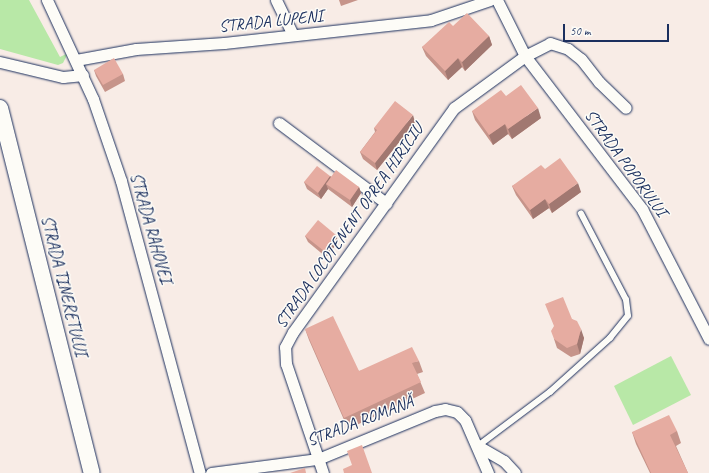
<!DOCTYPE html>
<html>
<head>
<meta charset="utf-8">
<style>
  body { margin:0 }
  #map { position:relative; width:709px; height:473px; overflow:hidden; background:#f8ece6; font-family:Caveat,sans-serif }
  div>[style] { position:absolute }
  .green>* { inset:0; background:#b8e8a7 }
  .roads { filter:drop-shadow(0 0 1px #1b2f5e) drop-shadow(0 0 1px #1b2f5e) }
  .lane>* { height:5.5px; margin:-2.75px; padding:0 2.75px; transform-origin:2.75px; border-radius:2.75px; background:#fdfcf7 }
  .street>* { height:11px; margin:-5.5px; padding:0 5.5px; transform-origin:5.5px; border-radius:5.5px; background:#fdfcf7 }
  .secondary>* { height:16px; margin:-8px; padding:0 8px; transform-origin:8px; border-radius:8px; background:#fdfcf7 }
  .wall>* { inset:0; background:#c6948a }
  .shaded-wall>* { inset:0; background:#a17871 }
  .building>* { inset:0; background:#e6aca1 }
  span { translate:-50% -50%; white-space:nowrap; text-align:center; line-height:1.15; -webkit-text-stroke:3px #fdfcf7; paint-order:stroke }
  .street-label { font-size:17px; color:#1b2f5e }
  .scale { position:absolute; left:563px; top:24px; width:106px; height:18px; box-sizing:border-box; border:2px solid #1b2f5e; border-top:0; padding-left:5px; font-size:12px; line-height:14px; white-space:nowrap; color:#1b2f5e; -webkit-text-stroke:3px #fdfcf7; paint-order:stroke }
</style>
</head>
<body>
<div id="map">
  <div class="green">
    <i style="clip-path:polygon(0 0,29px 0,60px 57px,68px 53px,63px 63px,58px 65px,0 49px)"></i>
    <i style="clip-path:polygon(671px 356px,691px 395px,633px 425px,614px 386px)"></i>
  </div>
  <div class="roads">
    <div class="lane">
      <i style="left:478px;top:446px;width:90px;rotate:-36.9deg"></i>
      <i style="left:550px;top:392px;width:81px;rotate:-42deg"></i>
      <i style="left:610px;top:338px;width:28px;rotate:-51deg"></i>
      <i style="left:628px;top:316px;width:16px;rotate:-97deg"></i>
      <i style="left:626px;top:300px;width:97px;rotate:-117.6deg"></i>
    </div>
    <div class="street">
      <i style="left:47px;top:0;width:109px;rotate:65.1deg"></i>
      <i style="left:93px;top:99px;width:87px;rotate:71.1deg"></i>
      <i style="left:121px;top:181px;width:302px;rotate:74.9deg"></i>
      <i style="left:276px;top:0;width:39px;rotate:64deg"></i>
      <i style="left:497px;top:0;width:63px;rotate:63.4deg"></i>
      <i style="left:525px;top:56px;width:193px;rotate:52.6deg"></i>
      <i style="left:642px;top:209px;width:146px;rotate:62.7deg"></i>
      <i style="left:76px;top:60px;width:61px;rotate:-10.4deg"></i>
      <i style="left:136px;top:49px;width:88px;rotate:-3.9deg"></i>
      <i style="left:224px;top:43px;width:208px;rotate:-6.3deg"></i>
      <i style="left:431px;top:20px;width:62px;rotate:-18.7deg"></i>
      <i style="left:0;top:62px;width:65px;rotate:13.4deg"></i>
      <i style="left:63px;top:77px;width:20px;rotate:-6deg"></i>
      <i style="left:279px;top:123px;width:134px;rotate:36.8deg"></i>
      <i style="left:478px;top:446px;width:30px;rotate:30deg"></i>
      <i style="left:504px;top:461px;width:16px;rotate:47deg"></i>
      <i style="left:211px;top:473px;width:108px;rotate:-7.5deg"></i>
      <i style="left:318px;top:459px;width:126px;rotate:-22.3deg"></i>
      <i style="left:435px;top:411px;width:10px;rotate:-11deg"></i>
      <i style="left:445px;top:409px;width:12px;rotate:14deg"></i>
      <i style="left:457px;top:412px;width:11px;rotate:45deg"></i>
      <i style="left:465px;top:420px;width:58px;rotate:66.5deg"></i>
      <i style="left:323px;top:473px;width:115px;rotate:-108.7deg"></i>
      <i style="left:286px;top:364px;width:17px;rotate:-93deg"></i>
      <i style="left:285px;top:347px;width:17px;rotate:-62deg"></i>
      <i style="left:293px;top:332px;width:276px;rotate:-54.3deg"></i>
      <i style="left:454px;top:108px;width:88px;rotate:-36.2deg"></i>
      <i style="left:525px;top:56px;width:28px;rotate:-27deg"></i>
      <i style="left:550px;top:43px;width:19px;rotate:18deg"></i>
      <i style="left:568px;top:49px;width:16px;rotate:38deg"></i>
      <i style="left:581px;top:59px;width:29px;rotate:52deg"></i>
      <i style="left:599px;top:82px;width:37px;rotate:44deg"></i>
    </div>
    <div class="secondary">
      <i style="left:0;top:108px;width:376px;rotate:75.9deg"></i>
    </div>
  </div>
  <div class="wall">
    <i style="clip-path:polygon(339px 0,358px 0,341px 6px)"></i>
    <i style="clip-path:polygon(453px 26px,489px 36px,492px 45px,465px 71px,462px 67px,448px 80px,426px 56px,422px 47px)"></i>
    <i style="clip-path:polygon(94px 70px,123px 74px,125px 81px,105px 92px,96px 76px)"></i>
    <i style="clip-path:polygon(472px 111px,541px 118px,512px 139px,508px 134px,493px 145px,475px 120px)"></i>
    <i style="clip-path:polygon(415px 122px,377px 170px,363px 159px,360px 152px,375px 132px,374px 128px)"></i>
    <i style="clip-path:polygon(545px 169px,581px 192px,552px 213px,549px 208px,533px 219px,516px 195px,512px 186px)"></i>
    <i style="clip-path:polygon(330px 176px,359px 187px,361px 193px,352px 207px,328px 189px,321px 199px,307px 189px,304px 182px)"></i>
    <i style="clip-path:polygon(336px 235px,338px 242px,326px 257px,308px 242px,305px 236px)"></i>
    <i style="clip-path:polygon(572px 319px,584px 338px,580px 354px,571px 357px,557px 348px,554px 339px)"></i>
    <i style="clip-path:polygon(305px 329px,359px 371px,419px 361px,423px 372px,417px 374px,425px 393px,348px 429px,309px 340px)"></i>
    <i style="clip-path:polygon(677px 431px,681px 443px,676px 446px,688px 473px,650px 473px,636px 444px,632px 432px)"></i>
  </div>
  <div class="shaded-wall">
    <i style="clip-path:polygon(489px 36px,492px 45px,465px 71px,462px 62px)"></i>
    <i style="clip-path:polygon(458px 58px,462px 67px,448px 80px,445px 71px)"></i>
    <i style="clip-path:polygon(538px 108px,541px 118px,512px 139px,508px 129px)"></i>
    <i style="clip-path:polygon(413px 115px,415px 122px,377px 170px,375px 163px)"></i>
    <i style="clip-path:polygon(505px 124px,508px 134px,493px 145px,489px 135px)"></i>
    <i style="clip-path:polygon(330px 176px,333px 183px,326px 184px,328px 189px,321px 199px,318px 193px)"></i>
    <i style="clip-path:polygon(578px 183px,581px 192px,552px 213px,549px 204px)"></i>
    <i style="clip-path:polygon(359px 187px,361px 193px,352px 207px,350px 200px)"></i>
    <i style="clip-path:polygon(545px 199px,549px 208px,533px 219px,530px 210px)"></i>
    <i style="clip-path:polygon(336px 235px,338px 242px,326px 257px,324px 251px)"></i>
    <i style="clip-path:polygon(581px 329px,584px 338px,580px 354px,577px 344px)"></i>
  </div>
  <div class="building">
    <i style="clip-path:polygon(467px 13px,489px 36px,462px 62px,458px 58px,445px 71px,422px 47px,449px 22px,453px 26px)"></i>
    <i style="clip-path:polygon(114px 58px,123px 74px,103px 85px,94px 70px)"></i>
    <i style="clip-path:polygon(521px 85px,538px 108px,508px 129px,505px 124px,489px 135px,472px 111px,501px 90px,506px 96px)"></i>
    <i style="clip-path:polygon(395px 101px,413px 115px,375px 163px,360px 152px,377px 130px,374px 128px)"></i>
    <i style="clip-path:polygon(560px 158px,578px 183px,549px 204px,545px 199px,530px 210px,512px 186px,541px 165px,545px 169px)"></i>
    <i style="clip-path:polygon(317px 166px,330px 176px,318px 193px,304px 182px)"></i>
    <i style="clip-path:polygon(336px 170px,359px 187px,350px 200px,326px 184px)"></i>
    <i style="clip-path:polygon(318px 220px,336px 235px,324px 251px,305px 236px)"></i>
    <i style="clip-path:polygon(563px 297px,572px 319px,577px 321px,581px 329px,577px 344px,567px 348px,554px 339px,551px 331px,554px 326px,545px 304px)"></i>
    <i style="clip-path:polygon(333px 316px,359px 371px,412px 347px,419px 361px,412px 363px,421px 382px,344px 418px,305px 329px)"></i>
    <i style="clip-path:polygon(669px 415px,677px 431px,670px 435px,688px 473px,651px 473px,632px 432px)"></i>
    <i style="clip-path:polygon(362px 445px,372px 473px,344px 473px,343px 469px,352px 465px,347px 451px)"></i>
    <i style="clip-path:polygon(305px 468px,306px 473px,290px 473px)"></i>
  </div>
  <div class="street-label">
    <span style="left:271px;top:21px;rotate:-6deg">STRADA LUPENI</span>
    <span style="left:626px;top:163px;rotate:54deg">STRADA POPORULUI</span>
    <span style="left:349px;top:226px;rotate:-55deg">STRADA LOCOTENENT OPREA HIRICIU</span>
    <span style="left:151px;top:228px;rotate:74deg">STRADA RAHOVEI</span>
    <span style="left:64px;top:286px;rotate:76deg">STRADA TINERETULUI</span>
    <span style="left:360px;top:421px;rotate:-21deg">STRADA ROMANĂ</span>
  </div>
  <div class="scale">50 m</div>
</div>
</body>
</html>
